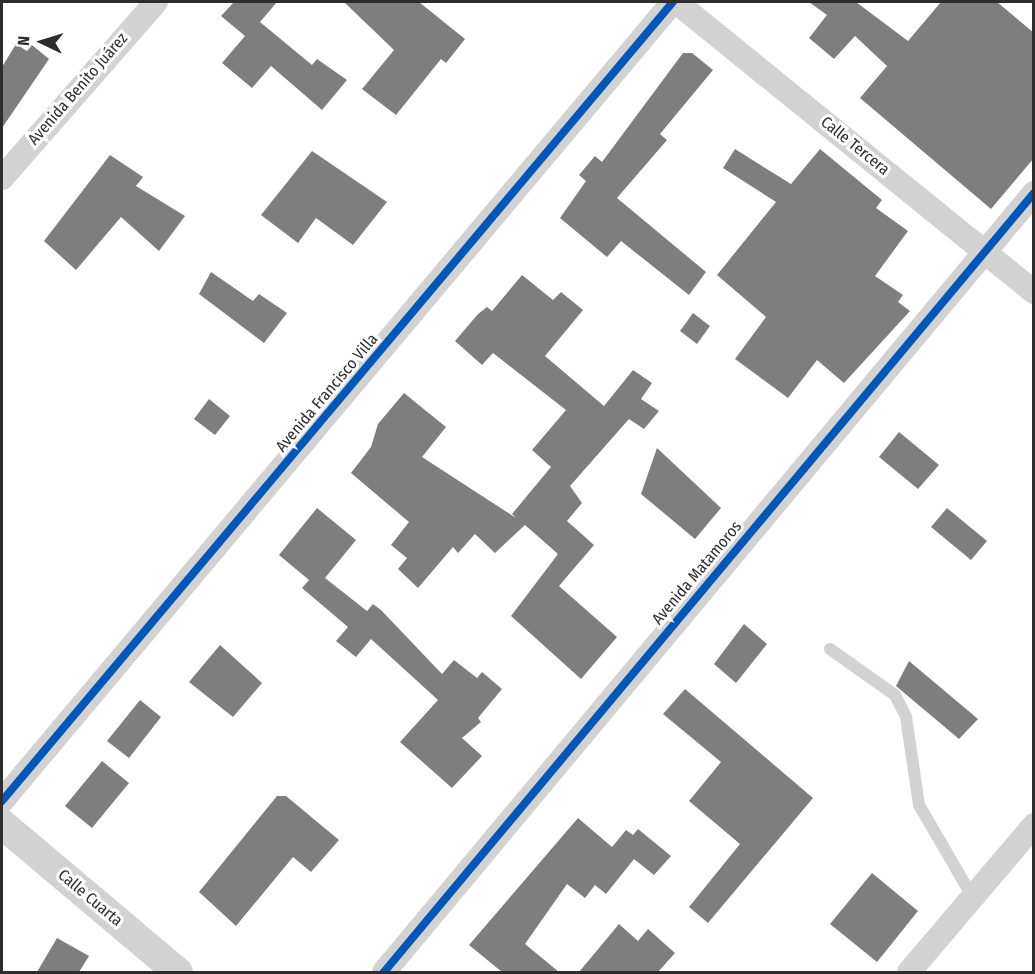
<!DOCTYPE html>
<html>
<head>
<meta charset="utf-8">
<style>
  body { margin:0 }
  #map { position:relative; width:1035px; height:974px; overflow:hidden; background:#fff; font-family:"Fira Sans Condensed",sans-serif }
  div>[style] { position:absolute }
  .building>* { inset:0; background:#7e7e7e }
  .service>* { height:12px; margin:-6px; padding:0 6px; transform-origin:6px; border-radius:6px; background:#d2d2d2 }
  .minor>* { height:24px; margin:-12px; padding:0 12px; transform-origin:12px; border-radius:12px; background:#d2d2d2 }
  .tertiary>* { height:30px; margin:-15px; padding:0 15px; transform-origin:15px; border-radius:15px; background:#d2d2d2 }
  .cycleway>* { height:8px; margin:-4px; padding:0 4px; transform-origin:4px; border-radius:4px; background:#0057b8 }
  span { translate:-50% -50%; white-space:nowrap; text-align:center; line-height:1.15; -webkit-text-stroke:6px #fff; paint-order:stroke }
  .street-label { font-size:16px; color:#2d2d2d }
  .frame { position:absolute; inset:0; border:3px solid #2d2d2d; pointer-events:none }
  .north { position:absolute; left:12px; top:12px; width:60px; height:60px; -webkit-text-stroke:4px #fff; paint-order:stroke; rotate:274deg; font-size:16px; font-weight:700; line-height:24px; text-align:center; color:#2d2d2d }
  .north::after { content:''; display:block; margin:auto; width:21px; height:27px; background:#2d2d2d; clip-path:polygon(50% 0,100% 100%,50% 72%,0 100%) }
</style>
</head>
<body>
<div id="map">
  <div class="building">
    <i style="clip-path:polygon(234px 2px,277px 2px,260px 22px,312px 65px,317px 59px,347px 80px,322px 110px,271px 66px,252px 88px,222px 63px,245px 36px,221px 16px)"></i>
    <i style="clip-path:polygon(344px 2px,419px 2px,465px 39px,446px 63px,441px 59px,396px 115px,362px 89px,394px 50px)"></i>
    <i style="clip-path:polygon(809px 2px,856px 2px,908px 41px,941px 2px,997px 2px,1034px 33px,1034px 158px,991px 209px,860px 98px,887px 66px,855px 36px,834px 59px,809px 38px,827px 15px)"></i>
    <i style="clip-path:polygon(16px 44px,27px 51px,32px 45px,49px 59px,2px 128px,2px 67px)"></i>
    <i style="clip-path:polygon(683px 53px,692px 53px,713px 70px,660px 134px,667px 140px,617px 198px,706px 272px,689px 295px,621px 241px,607px 257px,560px 218px,586px 181px,579px 175px,595px 156px,602px 162px)"></i>
    <i style="clip-path:polygon(735px 149px,791px 184px,820px 149px,882px 200px,876px 208px,908px 231px,875px 276px,903px 295px,898px 302px,910px 311px,844px 383px,817px 360px,788px 398px,735px 359px,766px 317px,717px 275px,776px 202px,723px 168px)"></i>
    <i style="clip-path:polygon(312px 151px,387px 202px,353px 245px,316px 218px,298px 243px,261px 215px)"></i>
    <i style="clip-path:polygon(110px 155px,143px 177px,136px 186px,185px 216px,159px 251px,121px 217px,76px 270px,44px 241px)"></i>
    <i style="clip-path:polygon(211px 272px,253px 301px,259px 294px,287px 313px,264px 343px,199px 294px)"></i>
    <i style="clip-path:polygon(522px 275px,553px 300px,561px 292px,583px 310px,545px 356px,604px 406px,633px 370px,652px 383px,641px 399px,659px 411px,644px 429px,629px 419px,570px 486px,582px 503px,567px 521px,594px 545px,559px 586px,617px 637px,581px 679px,511px 616px,558px 554px,525px 525px,495px 553px,475px 534px,458px 553px,453px 547px,418px 588px,398px 569px,407px 558px,391px 545px,409px 522px,351px 473px,371px 447px,378px 424px,404px 393px,446px 427px,422px 457px,516px 518px,512px 514px,551px 467px,532px 450px,566px 410px,493px 353px,482px 365px,455px 341px,478px 314px,487px 307px,492px 311px)"></i>
    <i style="clip-path:polygon(693px 313px,710px 326px,697px 344px,680px 331px)"></i>
    <i style="clip-path:polygon(209px 399px,230px 416px,215px 435px,194px 419px)"></i>
    <i style="clip-path:polygon(899px 432px,939px 465px,918px 489px,879px 457px)"></i>
    <i style="clip-path:polygon(657px 448px,721px 508px,695px 539px,641px 494px)"></i>
    <i style="clip-path:polygon(317px 508px,356px 540px,325px 578px,367px 611px,373px 604px,381px 610px,442px 674px,454px 660px,477px 678px,482px 672px,502px 689px,478px 718px,481px 722px,462px 738px,482px 756px,452px 788px,400px 742px,438px 700px,371px 639px,356px 657px,336px 641px,348px 627px,302px 588px,309px 580px,279px 555px)"></i>
    <i style="clip-path:polygon(947px 508px,987px 541px,971px 560px,931px 527px)"></i>
    <i style="clip-path:polygon(744px 624px,767px 644px,736px 683px,714px 664px)"></i>
    <i style="clip-path:polygon(220px 645px,262px 683px,233px 717px,189px 682px)"></i>
    <i style="clip-path:polygon(909px 661px,978px 719px,959px 739px,896px 686px)"></i>
    <i style="clip-path:polygon(685px 689px,813px 798px,708px 923px,689px 907px,740px 844px,689px 801px,721px 762px,663px 714px)"></i>
    <i style="clip-path:polygon(140px 700px,161px 717px,129px 758px,107px 741px)"></i>
    <i style="clip-path:polygon(102px 761px,129px 783px,92px 828px,65px 806px)"></i>
    <i style="clip-path:polygon(277px 796px,286px 796px,339px 840px,311px 872px,293px 857px,236px 926px,199px 892px)"></i>
    <i style="clip-path:polygon(578px 818px,612px 847px,626px 830px,633px 835px,638px 829px,671px 856px,654px 875px,634px 859px,606px 894px,595px 885px,585px 898px,567px 884px,525px 944px,559px 972px,502px 972px,469px 945px)"></i>
    <i style="clip-path:polygon(872px 873px,918px 911px,877px 962px,830px 924px)"></i>
    <i style="clip-path:polygon(619px 924px,638px 941px,648px 929px,675px 953px,658px 972px,579px 972px)"></i>
    <i style="clip-path:polygon(57px 938px,89px 956px,79px 972px,37px 972px)"></i>
  </div>
  <div class="service">
    <i style="left:830px;top:649px;width:80px;rotate:35.3deg"></i>
    <i style="left:895px;top:695px;width:25px;rotate:63deg"></i>
    <i style="left:906px;top:717px;width:89px;rotate:81.6deg"></i>
    <i style="left:919px;top:805px;width:105px;rotate:59.8deg"></i>
  </div>
  <div class="minor">
    <i style="left:676px;top:2px;width:461px;rotate:39deg"></i>
    <i style="left:2px;top:178px;width:234px;rotate:-48.8deg"></i>
    <i style="left:2px;top:801px;width:1043px;rotate:-49.98deg"></i>
    <i style="left:384px;top:972px;width:1015px;rotate:-50.16deg"></i>
    <i style="left:909px;top:972px;width:193px;rotate:-49.6deg"></i>
  </div>
  <div class="tertiary">
    <i style="left:2px;top:824px;width:230px;rotate:40.1deg"></i>
  </div>
  <div class="cycleway">
    <i style="left:2px;top:801px;width:1043px;rotate:-49.98deg"></i>
    <i style="left:384px;top:972px;width:1015px;rotate:-50.16deg"></i>
  </div>
  <div class="street-label">
    <span style="left:78px;top:89px;rotate:-49deg">Avenida Benito Juárez</span>
    <span style="left:855px;top:146px;rotate:39deg">Calle Tercera</span>
    <span style="left:327px;top:393px;rotate:-50deg">Avenida Francisco Villa</span>
    <span style="left:697px;top:573px;rotate:-50deg">Avenida Matamoros</span>
    <span style="left:90px;top:898px;rotate:40deg">Calle Cuarta</span>
  </div>
  <div class="frame"></div>
  <div class="north">N</div>
</div>
</body>
</html>
